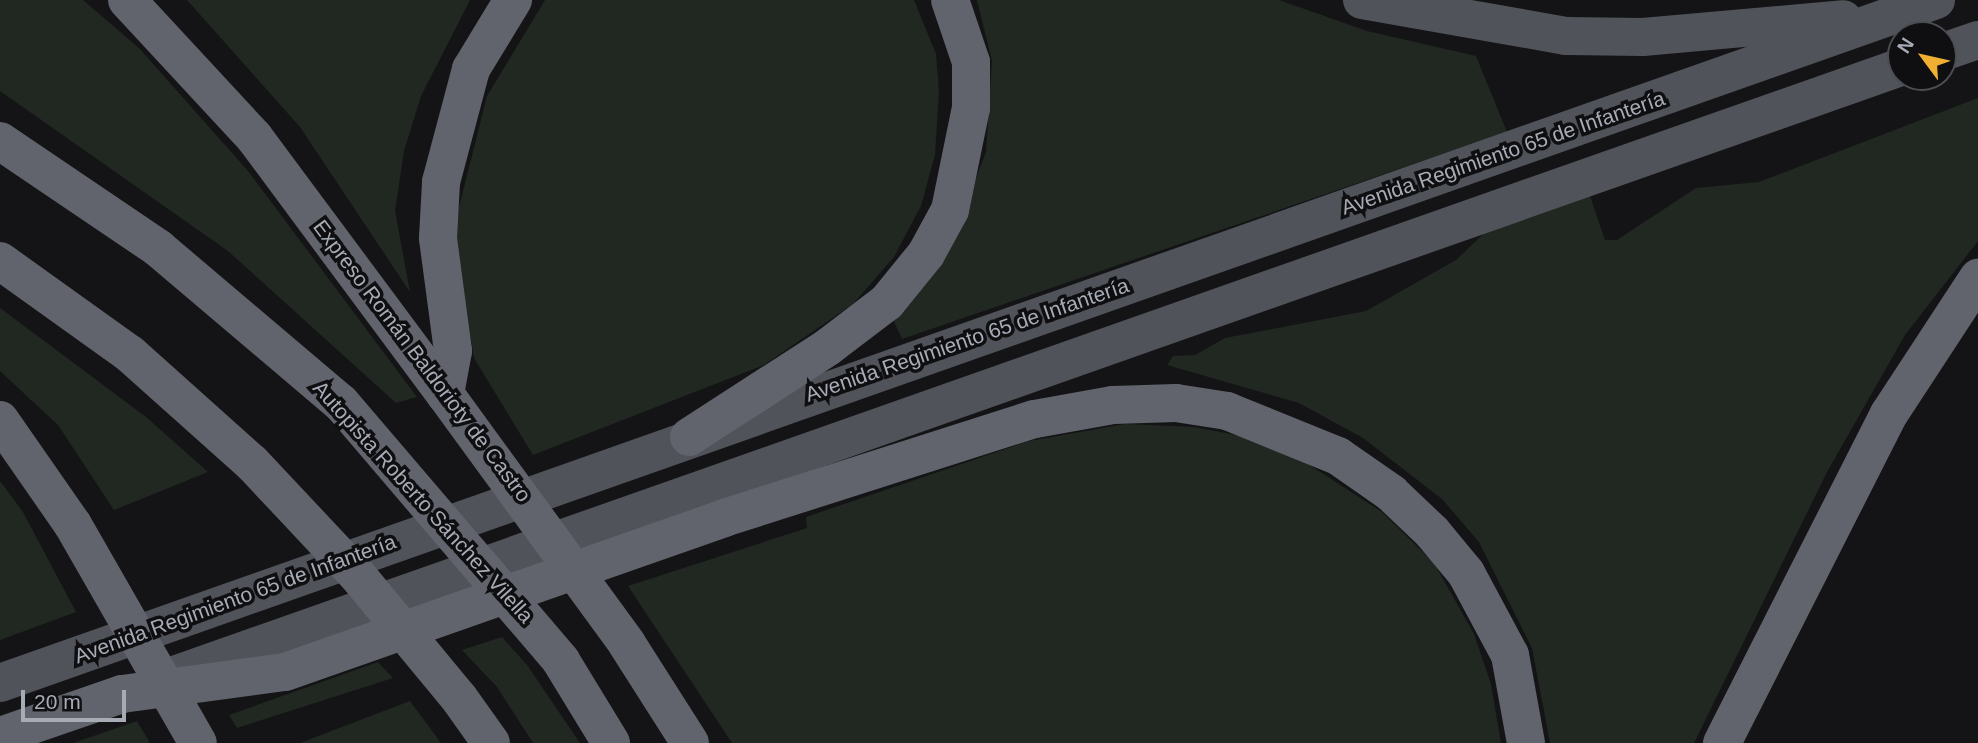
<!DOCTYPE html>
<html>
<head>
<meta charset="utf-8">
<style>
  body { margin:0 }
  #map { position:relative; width:1978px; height:743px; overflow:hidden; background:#141416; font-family:Helvetica,sans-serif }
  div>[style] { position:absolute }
  .green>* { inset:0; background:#202821 }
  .major>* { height:38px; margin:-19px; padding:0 19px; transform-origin:19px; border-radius:19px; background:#51535a }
  .highway>* { height:38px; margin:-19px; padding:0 19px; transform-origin:19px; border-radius:19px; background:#61646c }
  .highway-bridge>* { height:38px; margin:-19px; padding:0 19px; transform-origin:19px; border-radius:19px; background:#61646c }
  span { translate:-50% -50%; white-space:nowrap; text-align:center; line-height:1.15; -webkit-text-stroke:7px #0f0f11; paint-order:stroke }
  .street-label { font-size:21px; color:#a6abb6 }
  .north { position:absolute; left:1887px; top:21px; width:70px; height:70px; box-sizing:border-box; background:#0f0f11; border:2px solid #4b4d53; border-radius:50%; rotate:303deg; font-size:19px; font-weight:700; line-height:28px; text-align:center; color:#a6abb6 }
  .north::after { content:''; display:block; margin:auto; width:24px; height:32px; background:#f0af32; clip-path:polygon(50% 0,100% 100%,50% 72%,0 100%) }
  .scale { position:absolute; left:21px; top:690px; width:105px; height:32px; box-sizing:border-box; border:4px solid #a6abb6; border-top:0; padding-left:9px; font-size:21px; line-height:24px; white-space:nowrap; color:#a6abb6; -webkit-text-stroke:5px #0f0f11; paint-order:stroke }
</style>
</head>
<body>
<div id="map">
  <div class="green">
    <i style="clip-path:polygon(0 0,83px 0,139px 48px,248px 171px,417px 397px,396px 403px,228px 251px,0 91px)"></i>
    <i style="clip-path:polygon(187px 0,470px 0,421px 96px,404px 151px,395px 211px,410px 292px,300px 127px)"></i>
    <i style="clip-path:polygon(545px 0,914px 0,936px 54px,939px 92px,935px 155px,921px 206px,894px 257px,853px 304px,764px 365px,533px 455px,474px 358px,457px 261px,457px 215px,487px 96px)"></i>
    <i style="clip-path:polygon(977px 0,1279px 0,1367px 31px,1476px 56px,1507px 132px,902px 339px,890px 313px,956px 229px,986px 152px,992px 61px)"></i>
    <i style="clip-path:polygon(1978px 98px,1978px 241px,1905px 335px,1827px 472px,1694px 743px,1550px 743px,1532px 648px,1479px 542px,1442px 499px,1363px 438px,1299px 403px,1167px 365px,1173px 356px,1195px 355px,1225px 338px,1366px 311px,1456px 260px,1494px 224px,1590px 196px,1605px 240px,1617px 240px,1696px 188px,1759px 182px)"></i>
    <i style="clip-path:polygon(0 308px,146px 417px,208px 472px,114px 510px,58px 425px,0 371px)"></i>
    <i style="clip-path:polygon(1125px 424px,1194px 427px,1246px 437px,1308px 464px,1382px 512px,1434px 563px,1474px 634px,1491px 684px,1501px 743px,732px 743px,628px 586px,807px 528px,806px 517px,1029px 441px)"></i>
    <i style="clip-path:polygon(0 481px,23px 512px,76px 612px,0 640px)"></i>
    <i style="clip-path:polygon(502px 637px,527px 665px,580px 743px,533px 743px,497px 687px,462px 650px)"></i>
    <i style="clip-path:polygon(378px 662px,393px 678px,237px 728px,229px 715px)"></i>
    <i style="clip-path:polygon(410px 701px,441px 743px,300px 743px)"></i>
    <i style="clip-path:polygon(137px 721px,150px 743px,73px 743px)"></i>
  </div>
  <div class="major">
    <i style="left:1362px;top:0;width:207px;rotate:10deg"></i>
    <i style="left:1566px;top:36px;width:77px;rotate:0.7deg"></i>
    <i style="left:1643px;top:37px;width:201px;rotate:-5.1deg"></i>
    <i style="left:1943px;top:52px;width:37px;rotate:-19deg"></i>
    <i style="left:163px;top:679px;width:1843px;rotate:-19.4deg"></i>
    <i style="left:0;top:683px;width:2053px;rotate:-19.43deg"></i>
  </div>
  <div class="highway">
    <i style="left:127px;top:0;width:187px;rotate:47.2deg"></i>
    <i style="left:254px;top:137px;width:320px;rotate:53.4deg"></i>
    <i style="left:0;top:141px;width:191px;rotate:34.1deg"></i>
    <i style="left:158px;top:248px;width:240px;rotate:40.3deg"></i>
    <i style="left:0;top:261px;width:160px;rotate:35.6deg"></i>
    <i style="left:130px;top:354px;width:164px;rotate:41.8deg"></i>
    <i style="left:445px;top:394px;width:44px;rotate:-79.5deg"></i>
    <i style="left:453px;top:351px;width:114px;rotate:-97.6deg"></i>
    <i style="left:438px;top:238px;width:56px;rotate:-86.9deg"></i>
    <i style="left:441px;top:182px;width:117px;rotate:-75.1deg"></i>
    <i style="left:471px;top:69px;width:81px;rotate:-58.7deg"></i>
    <i style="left:0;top:420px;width:128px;rotate:55.2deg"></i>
    <i style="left:689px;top:437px;width:166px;rotate:-32.9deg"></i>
    <i style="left:828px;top:347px;width:74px;rotate:-37.3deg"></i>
    <i style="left:887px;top:302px;width:62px;rotate:-50.9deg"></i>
    <i style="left:926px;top:254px;width:50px;rotate:-61.4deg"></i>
    <i style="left:950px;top:210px;width:104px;rotate:-78.4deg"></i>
    <i style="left:971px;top:108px;width:46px;rotate:-90deg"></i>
    <i style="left:971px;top:62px;width:65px;rotate:-108.7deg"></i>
    <i style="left:627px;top:644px;width:117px;rotate:57.5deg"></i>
    <i style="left:561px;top:661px;width:96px;rotate:58.6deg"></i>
    <i style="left:459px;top:698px;width:55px;rotate:54.6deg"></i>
    <i style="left:0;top:736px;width:129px;rotate:-19deg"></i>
    <i style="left:122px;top:694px;width:164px;rotate:-7.7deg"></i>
    <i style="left:285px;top:672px;width:465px;rotate:-19.3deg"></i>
    <i style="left:724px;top:518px;width:326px;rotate:-17.7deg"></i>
    <i style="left:1035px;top:419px;width:79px;rotate:-10.2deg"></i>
    <i style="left:1113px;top:405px;width:63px;rotate:-1.8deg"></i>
    <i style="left:1176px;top:403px;width:52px;rotate:8.9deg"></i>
    <i style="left:1227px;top:411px;width:120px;rotate:22.1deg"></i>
    <i style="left:1338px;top:456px;width:65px;rotate:34.9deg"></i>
    <i style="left:1391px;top:493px;width:57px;rotate:43.6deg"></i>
    <i style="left:1432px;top:532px;width:53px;rotate:50.3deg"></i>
    <i style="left:1466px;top:573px;width:93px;rotate:61.8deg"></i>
    <i style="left:1510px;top:655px;width:89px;rotate:79.7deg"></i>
    <i style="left:1722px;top:743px;width:369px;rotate:-63.1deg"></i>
    <i style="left:1889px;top:414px;width:163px;rotate:-56.8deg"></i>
  </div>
  <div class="highway-bridge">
    <i style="left:445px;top:394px;width:309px;rotate:53.9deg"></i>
    <i style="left:341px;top:403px;width:339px;rotate:49.5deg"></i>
    <i style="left:252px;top:463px;width:155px;rotate:46.8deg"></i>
    <i style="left:358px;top:576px;width:158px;rotate:50.4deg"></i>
    <i style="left:73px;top:525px;width:251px;rotate:60.2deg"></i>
  </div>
  <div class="street-label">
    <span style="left:1503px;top:153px;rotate:-19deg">Avenida Regimiento 65 de Infantería</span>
    <span style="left:967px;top:340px;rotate:-19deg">Avenida Regimiento 65 de Infantería</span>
    <span style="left:422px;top:361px;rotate:53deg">Expreso Román Baldorioty de Castro</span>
    <span style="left:423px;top:502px;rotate:48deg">Autopista Roberto Sánchez Vilella</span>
    <span style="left:235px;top:599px;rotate:-20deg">Avenida Regimiento 65 de Infantería</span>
  </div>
  <div class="north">N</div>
  <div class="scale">20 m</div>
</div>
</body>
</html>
